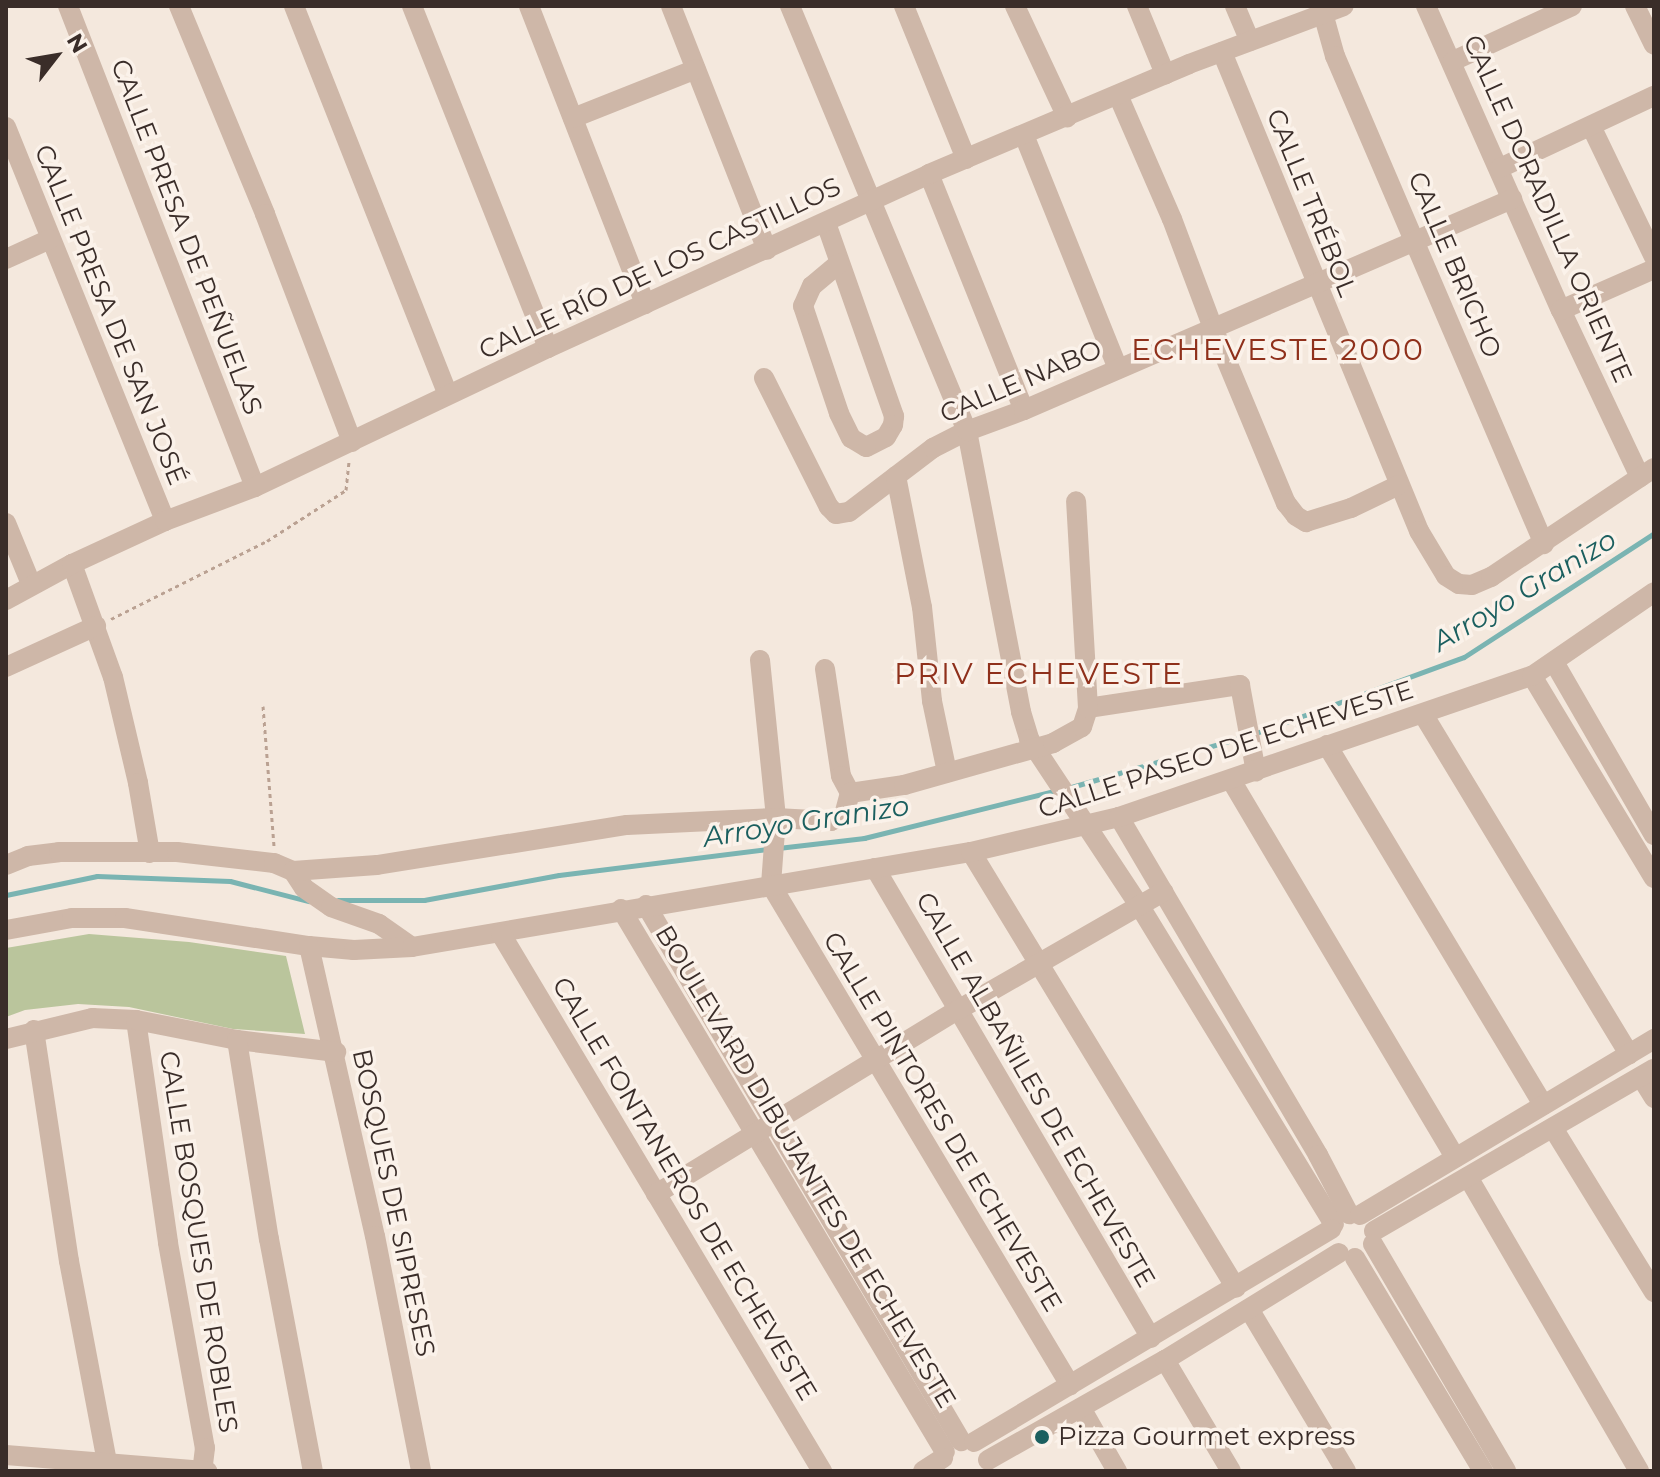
<!DOCTYPE html>
<html>
<head>
<meta charset="utf-8">
<style>
  body { margin:0 }
  #map { position:relative; width:1660px; height:1477px; overflow:hidden; background:#f4e8dd; font-family:Montserrat,sans-serif }
  div>[style] { position:absolute }
  .green>* { inset:0; background:#bac59c }
  .stream>* { height:5px; margin:-2.5px; padding:0 2.5px; transform-origin:2.5px; border-radius:2.5px; background:#7ab4b2 }
  .path>* { height:3px; margin-top:-1.5px; transform-origin:0; background:repeating-linear-gradient(90deg,#baa192 0 4px,transparent 0 8px) }
  .minor>* { height:20px; margin:-10px; padding:0 10px; transform-origin:10px; border-radius:10px; background:#ceb7a8 }
  .dots>* { width:22px; height:22px; translate:-50% -50%; box-sizing:border-box; border:4px solid #fbf2ea; border-radius:50% }
  span { translate:-50% -50%; white-space:nowrap; text-align:center; line-height:1.15; -webkit-text-stroke:7px #fbf2ea; paint-order:stroke }
  .street-label { font-size:26px; color:#3a2d29 }
  .poi-label { font-size:26px; color:#3a2d29 }
  .left { translate:0 -50%; text-align:left }
  .water-label { font-size:28px; color:#1b5f5f; font-style:italic }
  .quarter-label { font-size:30px; color:#8f301b; letter-spacing:2px }
  .frame { position:absolute; inset:0; border:8px solid #3a2d29; pointer-events:none }
  .north { position:absolute; left:16px; top:16px; width:80px; height:80px; -webkit-text-stroke:6px #fbf2ea; paint-order:stroke; rotate:59deg; font-size:22px; font-weight:700; line-height:32px; text-align:center; color:#3a2d29 }
  .north::after { content:''; display:block; margin:auto; width:28px; height:36px; background:#3a2d29; clip-path:polygon(50% 0,100% 100%,50% 72%,0 100%) }
</style>
</head>
<body>
<div id="map">
  <div class="green">
    <i style="clip-path:polygon(89px 934px,189px 942px,286px 956px,305px 1034px,233px 1029px,129px 1007px,78px 1004px,25px 1010px,6px 1017px,6px 948px)"></i>
  </div>
  <div class="stream">
    <i style="left:1256px;top:733px;width:221px;rotate:-20.1deg"></i>
    <i style="left:1464px;top:657px;width:227px;rotate:-33.1deg"></i>
    <i style="left:1068px;top:788px;width:185px;rotate:-16.3deg"></i>
    <i style="left:778px;top:848px;width:87px;rotate:-6.6deg"></i>
    <i style="left:864px;top:838px;width:200px;rotate:-13.9deg"></i>
    <i style="left:6px;top:895px;width:93px;rotate:-11.8deg"></i>
    <i style="left:97px;top:876px;width:133px;rotate:2.2deg"></i>
    <i style="left:230px;top:881px;width:81px;rotate:14.4deg"></i>
    <i style="left:338px;top:900px;width:86px"></i>
    <i style="left:424px;top:900px;width:137px;rotate:-10.5deg"></i>
    <i style="left:559px;top:875px;width:211px;rotate:-7.1deg"></i>
  </div>
  <div class="path">
    <i style="left:111px;top:619px;width:174px;rotate:-26.6deg"></i>
    <i style="left:267px;top:541px;width:94px;rotate:-32.8deg"></i>
    <i style="left:346px;top:490px;width:28px;rotate:-84deg"></i>
    <i style="left:263px;top:706px;width:141px;rotate:85.5deg"></i>
  </div>
  <div class="minor">
    <i style="left:68px;top:6px;width:516px;rotate:68.76deg"></i>
    <i style="left:179px;top:6px;width:225px;rotate:67.5deg"></i>
    <i style="left:265px;top:214px;width:244px;rotate:69.1deg"></i>
    <i style="left:294px;top:6px;width:417px;rotate:68.4deg"></i>
    <i style="left:412px;top:6px;width:368px;rotate:68.3deg"></i>
    <i style="left:529px;top:6px;width:320px;rotate:68.7deg"></i>
    <i style="left:671px;top:6px;width:262px;rotate:68.5deg"></i>
    <i style="left:790px;top:6px;width:460px;rotate:67.4deg"></i>
    <i style="left:967px;top:431px;width:286px;rotate:79.1deg"></i>
    <i style="left:1021px;top:712px;width:28px;rotate:73deg"></i>
    <i style="left:1029px;top:739px;width:199px;rotate:56.5deg"></i>
    <i style="left:1139px;top:905px;width:374px;rotate:58.6deg"></i>
    <i style="left:904px;top:6px;width:165px;rotate:67.9deg"></i>
    <i style="left:1015px;top:6px;width:123px;rotate:64.9deg"></i>
    <i style="left:1137px;top:6px;width:74px;rotate:67.6deg"></i>
    <i style="left:1235px;top:6px;width:38px;rotate:67deg"></i>
    <i style="left:1321px;top:6px;width:52px;rotate:74.4deg"></i>
    <i style="left:1335px;top:56px;width:531px;rotate:66.82deg"></i>
    <i style="left:1426px;top:6px;width:333px;rotate:66.1deg"></i>
    <i style="left:1561px;top:310px;width:185px;rotate:64.7deg"></i>
    <i style="left:1635px;top:6px;width:43px;rotate:64deg"></i>
    <i style="left:1222px;top:52px;width:518px;rotate:67.64deg"></i>
    <i style="left:1419px;top:531px;width:52px;rotate:59deg"></i>
    <i style="left:1446px;top:576px;width:15px;rotate:32deg"></i>
    <i style="left:1459px;top:584px;width:13px;rotate:4deg"></i>
    <i style="left:1472px;top:585px;width:21px;rotate:-23deg"></i>
    <i style="left:1491px;top:577px;width:196px;rotate:-33.8deg"></i>
    <i style="left:1453px;top:61px;width:131px;rotate:-24.8deg"></i>
    <i style="left:1118px;top:95px;width:135px;rotate:66.5deg"></i>
    <i style="left:1172px;top:219px;width:116px;rotate:69.4deg"></i>
    <i style="left:1213px;top:328px;width:190px;rotate:67.4deg"></i>
    <i style="left:1286px;top:503px;width:16px;rotate:52deg"></i>
    <i style="left:1296px;top:516px;width:12px;rotate:31deg"></i>
    <i style="left:1306px;top:522px;width:47px;rotate:-17.3deg"></i>
    <i style="left:1351px;top:508px;width:53px;rotate:-25.6deg"></i>
    <i style="left:573px;top:118px;width:132px;rotate:-21.7deg"></i>
    <i style="left:1591px;top:126px;width:145px;rotate:64.3deg"></i>
    <i style="left:6px;top:127px;width:425px;rotate:68deg"></i>
    <i style="left:1024px;top:135px;width:252px;rotate:68.1deg"></i>
    <i style="left:1500px;top:168px;width:170px;rotate:-25.1deg"></i>
    <i style="left:929px;top:174px;width:254px;rotate:68.1deg"></i>
    <i style="left:826px;top:223px;width:205px;rotate:70.6deg"></i>
    <i style="left:894px;top:416px;width:9px;rotate:96deg"></i>
    <i style="left:893px;top:425px;width:14px;rotate:120deg"></i>
    <i style="left:886px;top:437px;width:22px;rotate:153deg"></i>
    <i style="left:866px;top:447px;width:17px;rotate:-149deg"></i>
    <i style="left:851px;top:438px;width:28px;rotate:-116deg"></i>
    <i style="left:839px;top:413px;width:113px;rotate:-108.6deg"></i>
    <i style="left:803px;top:306px;width:22px;rotate:-66deg"></i>
    <i style="left:812px;top:286px;width:35px;rotate:-40deg"></i>
    <i style="left:6px;top:259px;width:48px;rotate:-24.4deg"></i>
    <i style="left:1561px;top:310px;width:102px;rotate:-23.8deg"></i>
    <i style="left:764px;top:378px;width:144px;rotate:63.3deg"></i>
    <i style="left:829px;top:507px;width:10px;rotate:45deg"></i>
    <i style="left:836px;top:514px;width:13px;rotate:-9deg"></i>
    <i style="left:849px;top:512px;width:106px;rotate:-37.3deg"></i>
    <i style="left:933px;top:448px;width:38px;rotate:-27deg"></i>
    <i style="left:967px;top:431px;width:61px;rotate:-20.2deg"></i>
    <i style="left:1024px;top:410px;width:532px;rotate:-23.38deg"></i>
    <i style="left:896px;top:476px;width:134px;rotate:78.8deg"></i>
    <i style="left:922px;top:607px;width:95px;rotate:83.9deg"></i>
    <i style="left:932px;top:701px;width:73px;rotate:78.1deg"></i>
    <i style="left:6px;top:523px;width:66px;rotate:67.7deg"></i>
    <i style="left:72px;top:564px;width:120px;rotate:70.1deg"></i>
    <i style="left:113px;top:677px;width:109px;rotate:76.7deg"></i>
    <i style="left:138px;top:783px;width:71px;rotate:80.3deg"></i>
    <i style="left:6px;top:600px;width:75px;rotate:-28.6deg"></i>
    <i style="left:72px;top:564px;width:102px;rotate:-24.8deg"></i>
    <i style="left:165px;top:521px;width:96px;rotate:-20.7deg"></i>
    <i style="left:255px;top:487px;width:324px;rotate:-25.4deg"></i>
    <i style="left:548px;top:348px;width:419px;rotate:-24.5deg"></i>
    <i style="left:929px;top:174px;width:282px;rotate:-22.9deg"></i>
    <i style="left:1189px;top:64px;width:165px;rotate:-20.5deg"></i>
    <i style="left:760px;top:660px;width:159px;rotate:84.2deg"></i>
    <i style="left:776px;top:818px;width:67px;rotate:94.3deg"></i>
    <i style="left:771px;top:885px;width:583px;rotate:59.12deg"></i>
    <i style="left:1554px;top:662px;width:200px;rotate:60deg"></i>
    <i style="left:6px;top:667px;width:99px;rotate:-24.5deg"></i>
    <i style="left:825px;top:669px;width:108px;rotate:81.5deg"></i>
    <i style="left:841px;top:776px;width:19px;rotate:62deg"></i>
    <i style="left:1532px;top:676px;width:236px;rotate:58.9deg"></i>
    <i style="left:1088px;top:708px;width:154px;rotate:-8.6deg"></i>
    <i style="left:1240px;top:685px;width:88px;rotate:79.6deg"></i>
    <i style="left:1423px;top:714px;width:398px;rotate:58.8deg"></i>
    <i style="left:1327px;top:745px;width:420px;rotate:59deg"></i>
    <i style="left:1231px;top:780px;width:439px;rotate:59.3deg"></i>
    <i style="left:850px;top:793px;width:55px;rotate:-8.4deg"></i>
    <i style="left:904px;top:785px;width:155px;rotate:-15.7deg"></i>
    <i style="left:1053px;top:743px;width:33px;rotate:-29deg"></i>
    <i style="left:1082px;top:727px;width:20px;rotate:-72deg"></i>
    <i style="left:1088px;top:708px;width:207px;rotate:-93.3deg"></i>
    <i style="left:1119px;top:817px;width:392px;rotate:59.5deg"></i>
    <i style="left:1318px;top:1155px;width:67px;rotate:62.3deg"></i>
    <i style="left:971px;top:852px;width:510px;rotate:58.71deg"></i>
    <i style="left:6px;top:865px;width:24px;rotate:-22deg"></i>
    <i style="left:28px;top:856px;width:31px;rotate:-7deg"></i>
    <i style="left:59px;top:852px;width:118px"></i>
    <i style="left:177px;top:852px;width:98px;rotate:6.5deg"></i>
    <i style="left:274px;top:863px;width:21px;rotate:23deg"></i>
    <i style="left:293px;top:871px;width:20px;rotate:57deg"></i>
    <i style="left:304px;top:888px;width:33px;rotate:35deg"></i>
    <i style="left:331px;top:907px;width:51px;rotate:19.5deg"></i>
    <i style="left:379px;top:924px;width:40px;rotate:34.9deg"></i>
    <i style="left:875px;top:868px;width:545px;rotate:59.58deg"></i>
    <i style="left:293px;top:871px;width:84px;rotate:-4.1deg"></i>
    <i style="left:377px;top:865px;width:253px;rotate:-9.1deg"></i>
    <i style="left:627px;top:825px;width:149px;rotate:-2.7deg"></i>
    <i style="left:776px;top:818px;width:55px;rotate:3.1deg"></i>
    <i style="left:831px;top:821px;width:14px;rotate:-25deg"></i>
    <i style="left:844px;top:815px;width:23px;rotate:-75deg"></i>
    <i style="left:646px;top:905px;width:622px;rotate:59.56deg"></i>
    <i style="left:621px;top:909px;width:632px;rotate:59.18deg"></i>
    <i style="left:6px;top:930px;width:67px;rotate:-10.3deg"></i>
    <i style="left:72px;top:918px;width:53px"></i>
    <i style="left:125px;top:918px;width:186px;rotate:8.7deg"></i>
    <i style="left:309px;top:946px;width:45px;rotate:5.1deg"></i>
    <i style="left:354px;top:950px;width:58px;rotate:-3deg"></i>
    <i style="left:412px;top:947px;width:567px;rotate:-9.65deg"></i>
    <i style="left:971px;top:852px;width:152px;rotate:-13.3deg"></i>
    <i style="left:1119px;top:817px;width:436px;rotate:-18.9deg"></i>
    <i style="left:1532px;top:676px;width:148px;rotate:-34.5deg"></i>
    <i style="left:501px;top:934px;width:626px;rotate:59.13deg"></i>
    <i style="left:309px;top:946px;width:297px;rotate:77.2deg"></i>
    <i style="left:375px;top:1236px;width:239px;rotate:78.9deg"></i>
    <i style="left:136px;top:1020px;width:225px;rotate:81.8deg"></i>
    <i style="left:168px;top:1243px;width:208px;rotate:79.8deg"></i>
    <i style="left:205px;top:1448px;width:23px;rotate:97deg"></i>
    <i style="left:34px;top:1030px;width:234px;rotate:81.4deg"></i>
    <i style="left:69px;top:1261px;width:205px;rotate:79.3deg"></i>
    <i style="left:6px;top:1039px;width:89px;rotate:-13.7deg"></i>
    <i style="left:92px;top:1018px;width:44px;rotate:2.6deg"></i>
    <i style="left:136px;top:1020px;width:103px;rotate:11.2deg"></i>
    <i style="left:237px;top:1040px;width:100px;rotate:6.9deg"></i>
    <i style="left:237px;top:1040px;width:202px;rotate:80.9deg"></i>
    <i style="left:269px;top:1239px;width:236px;rotate:79.3deg"></i>
    <i style="left:1641px;top:1077px;width:25px;rotate:58deg"></i>
    <i style="left:1553px;top:1128px;width:193px;rotate:58.4deg"></i>
    <i style="left:1468px;top:1177px;width:340px;rotate:59.8deg"></i>
    <i style="left:656px;top:1194px;width:354px;rotate:-31.4deg"></i>
    <i style="left:958px;top:1010px;width:237px;rotate:-29.9deg"></i>
    <i style="left:1360px;top:1215px;width:343px;rotate:-30.9deg"></i>
    <i style="left:1374px;top:1231px;width:323px;rotate:-30.1deg"></i>
    <i style="left:1373px;top:1244px;width:263px;rotate:59.6deg"></i>
    <i style="left:1355px;top:1258px;width:249px;rotate:59deg"></i>
    <i style="left:1249px;top:1309px;width:189px;rotate:59.1deg"></i>
    <i style="left:1165px;top:1360px;width:129px;rotate:59.3deg"></i>
    <i style="left:1081px;top:1408px;width:73px;rotate:60.3deg"></i>
    <i style="left:974px;top:1442px;width:416px;rotate:-30.8deg"></i>
    <i style="left:6px;top:1455px;width:202px;rotate:4.6deg"></i>
    <i style="left:988px;top:1460px;width:203px;rotate:-29.5deg"></i>
    <i style="left:1165px;top:1360px;width:204px;rotate:-31.6deg"></i>
    <i style="left:923px;top:1471px;width:24px;rotate:-33deg"></i>
  </div>
  <div class="dots">
    <i style="left:1042px;top:1437px;background:#1b5f5f"></i>
  </div>
  <div class="street-label">
    <span style="left:1311px;top:203px;rotate:68deg">CALLE TRÉBOL</span>
    <span style="left:1547px;top:209px;rotate:66deg">CALLE DORADILLA ORIENTE</span>
    <span style="left:186px;top:237px;rotate:69deg">CALLE PRESA DE PEÑUELAS</span>
    <span style="left:1454px;top:265px;rotate:67deg">CALLE BRICHO</span>
    <span style="left:660px;top:269px;rotate:-25deg">CALLE RÍO DE LOS CASTILLOS</span>
    <span style="left:110px;top:315px;rotate:68deg">CALLE PRESA DE SAN JOSÉ</span>
    <span style="left:1021px;top:382px;rotate:-23deg">CALLE NABO</span>
    <span style="left:1226px;top:750px;rotate:-18deg">CALLE PASEO DE ECHEVESTE</span>
    <span style="left:1035px;top:1090px;rotate:60deg">CALLE ALBAÑILES DE ECHEVESTE</span>
    <span style="left:942px;top:1122px;rotate:59deg">CALLE PINTORES DE ECHEVESTE</span>
    <span style="left:805px;top:1167px;rotate:59deg">BOULEVARD DIBUJANTES DE ECHEVESTE</span>
    <span style="left:684px;top:1189px;rotate:59deg">CALLE FONTANEROS DE ECHEVESTE</span>
    <span style="left:393px;top:1203px;rotate:78deg">BOSQUES DE SIPRESES</span>
    <span style="left:198px;top:1242px;rotate:81deg">CALLE BOSQUES DE ROBLES</span>
  </div>
  <div class="poi-label">
    <span class="left" style="left:1058px;top:1437px">Pizza Gourmet express</span>
  </div>
  <div class="water-label">
    <span style="left:1524px;top:590px;rotate:-31deg">Arroyo Granizo</span>
    <span style="left:806px;top:821px;rotate:-9deg">Arroyo Granizo</span>
  </div>
  <div class="quarter-label">
    <span style="left:1278px;top:350px">ECHEVESTE 2000</span>
    <span style="left:1039px;top:674px">PRIV ECHEVESTE</span>
  </div>
  <div class="frame"></div>
  <div class="north">N</div>
</div>
</body>
</html>
